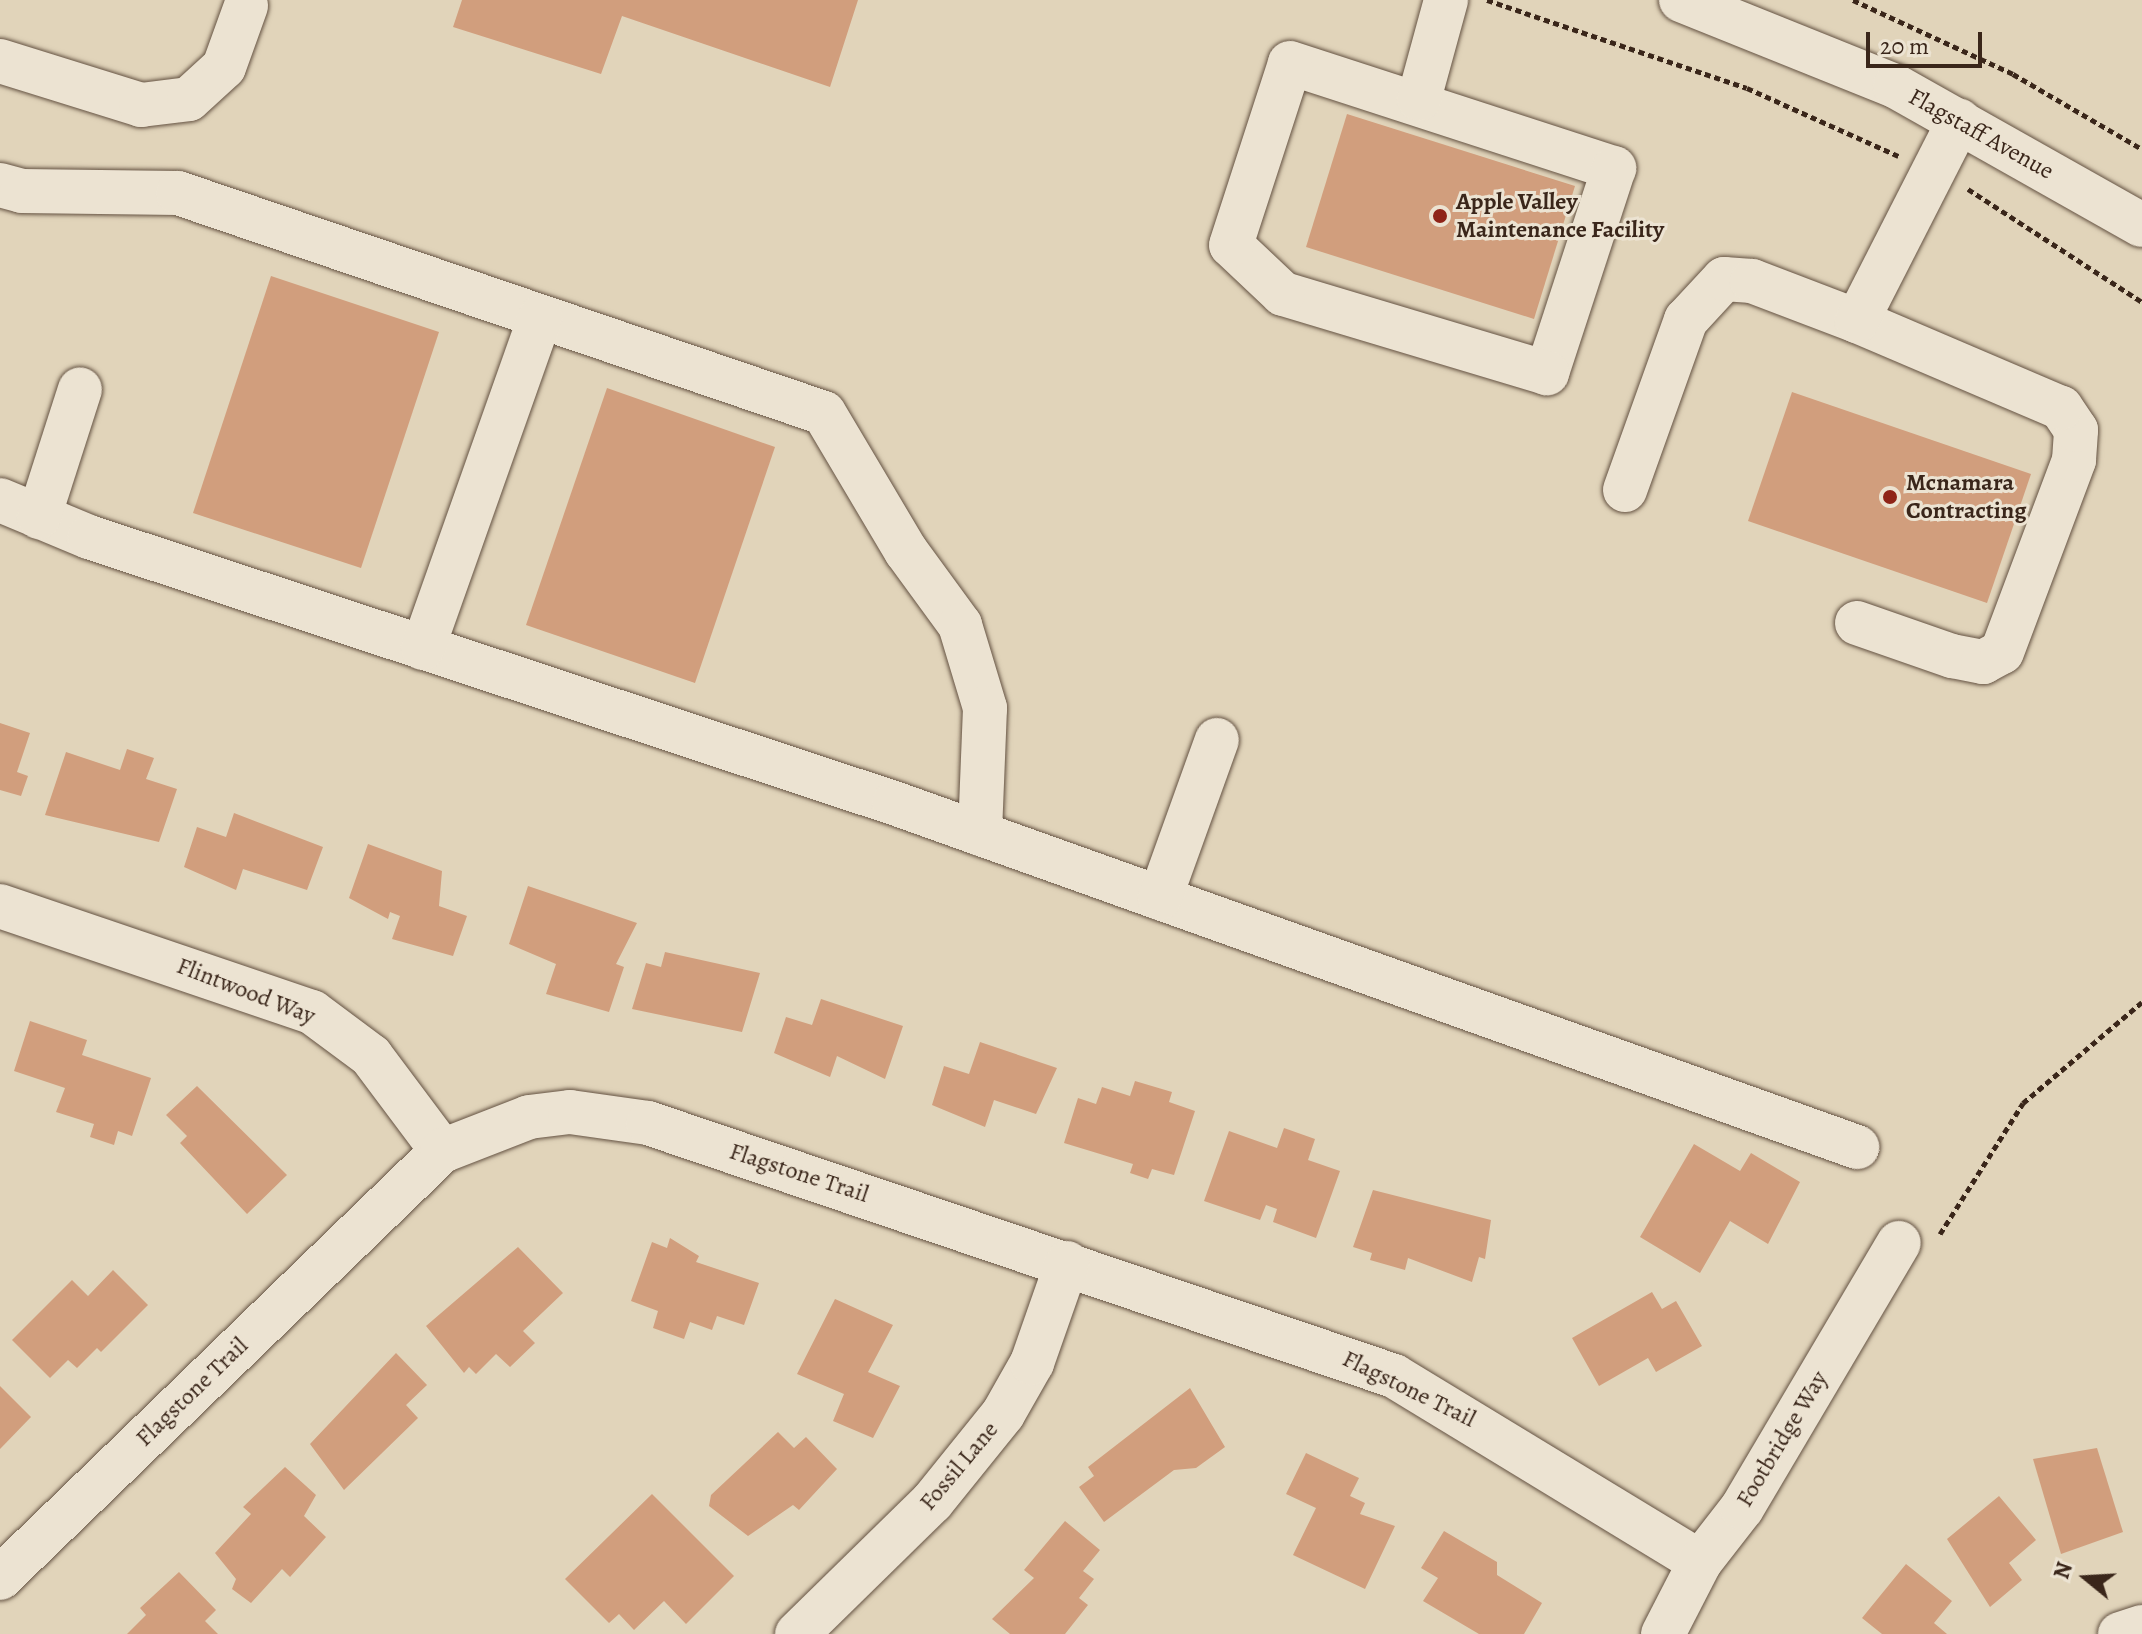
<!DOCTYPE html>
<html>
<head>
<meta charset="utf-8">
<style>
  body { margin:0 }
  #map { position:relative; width:2142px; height:1634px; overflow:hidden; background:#e1d4ba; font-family:Alegreya,serif }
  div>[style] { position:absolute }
  .building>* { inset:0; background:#d19e7d }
  .path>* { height:5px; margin-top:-2.5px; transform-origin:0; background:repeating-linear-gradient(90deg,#3a261a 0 6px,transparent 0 10px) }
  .roads { filter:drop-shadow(0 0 2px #645242) drop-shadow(0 0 2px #645242) }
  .minor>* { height:44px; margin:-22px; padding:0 22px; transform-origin:22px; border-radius:22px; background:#ece3d2 }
  .dots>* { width:22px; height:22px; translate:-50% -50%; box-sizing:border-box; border:4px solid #ece3d2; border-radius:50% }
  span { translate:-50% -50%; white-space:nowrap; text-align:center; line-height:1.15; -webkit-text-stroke:6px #ece3d2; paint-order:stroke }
  .street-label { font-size:24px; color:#3a261a }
  .poi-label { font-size:24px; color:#3a261a; font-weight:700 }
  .left { translate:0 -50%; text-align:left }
  .north { position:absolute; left:2046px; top:1538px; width:80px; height:80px; -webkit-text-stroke:6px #ece3d2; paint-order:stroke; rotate:288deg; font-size:22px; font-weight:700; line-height:32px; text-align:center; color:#3a261a }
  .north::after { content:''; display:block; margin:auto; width:28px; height:36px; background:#3a261a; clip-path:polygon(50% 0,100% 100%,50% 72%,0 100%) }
  .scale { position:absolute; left:1866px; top:32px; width:116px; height:36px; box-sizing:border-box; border:4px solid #3a261a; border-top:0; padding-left:10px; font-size:24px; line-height:28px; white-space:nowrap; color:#3a261a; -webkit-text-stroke:6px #ece3d2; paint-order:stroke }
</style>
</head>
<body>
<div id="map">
  <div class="building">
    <i style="clip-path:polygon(462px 0,858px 0,830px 87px,622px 16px,601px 74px,453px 27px)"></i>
    <i style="clip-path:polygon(1347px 114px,1575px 186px,1534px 319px,1306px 247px)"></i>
    <i style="clip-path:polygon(271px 276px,439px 332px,361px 568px,193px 513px)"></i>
    <i style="clip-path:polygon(607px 388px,775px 447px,695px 683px,526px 625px)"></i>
    <i style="clip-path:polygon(1792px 392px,2031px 474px,1987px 603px,1748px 521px)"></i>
    <i style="clip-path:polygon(0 723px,30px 733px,17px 772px,28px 776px,21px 796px,0 790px)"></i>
    <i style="clip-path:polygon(127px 749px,154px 758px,146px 779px,177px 789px,159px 842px,45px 815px,66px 752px,120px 770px)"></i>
    <i style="clip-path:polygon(234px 813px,323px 847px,307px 890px,243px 869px,236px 890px,184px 867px,197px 827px,226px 837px)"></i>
    <i style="clip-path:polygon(368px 844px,442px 871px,439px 906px,467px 916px,453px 956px,392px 939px,400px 916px,390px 912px,388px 919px,349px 898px)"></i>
    <i style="clip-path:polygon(528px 886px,637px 923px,616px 964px,624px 967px,609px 1012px,546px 994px,556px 964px,509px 944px)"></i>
    <i style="clip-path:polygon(665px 952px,760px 973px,742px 1032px,632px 1009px,646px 963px,661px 967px)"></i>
    <i style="clip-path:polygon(821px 999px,903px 1026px,885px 1079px,837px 1056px,830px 1077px,774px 1053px,786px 1017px,812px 1025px)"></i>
    <i style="clip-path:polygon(30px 1021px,87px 1040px,82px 1055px,151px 1078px,132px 1136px,118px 1131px,114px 1145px,90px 1137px,94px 1124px,56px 1112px,65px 1088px,14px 1071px)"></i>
    <i style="clip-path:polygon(980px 1042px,1057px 1068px,1036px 1114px,994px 1100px,985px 1127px,932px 1105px,944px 1066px,969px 1074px)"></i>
    <i style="clip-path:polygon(1135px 1081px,1172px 1092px,1169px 1102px,1195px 1111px,1174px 1175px,1152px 1169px,1148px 1179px,1130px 1173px,1133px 1164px,1064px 1143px,1078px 1098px,1096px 1104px,1102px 1087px,1130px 1096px)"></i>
    <i style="clip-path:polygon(197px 1086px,287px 1175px,247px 1214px,180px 1143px,187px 1136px,166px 1115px)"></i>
    <i style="clip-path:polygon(1284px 1128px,1315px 1139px,1308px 1160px,1340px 1171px,1316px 1238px,1273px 1222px,1277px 1209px,1266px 1205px,1260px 1220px,1204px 1201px,1229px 1131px,1277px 1148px)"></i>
    <i style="clip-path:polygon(1694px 1144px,1740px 1171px,1751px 1153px,1800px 1182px,1768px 1244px,1730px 1221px,1700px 1273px,1640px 1237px)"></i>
    <i style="clip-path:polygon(1373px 1190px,1491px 1220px,1485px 1259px,1479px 1257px,1472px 1282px,1408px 1258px,1405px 1270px,1370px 1260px,1372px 1253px,1353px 1247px)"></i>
    <i style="clip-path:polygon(670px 1238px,699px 1256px,696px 1262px,759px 1283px,744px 1325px,717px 1316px,712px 1330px,690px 1322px,684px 1339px,653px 1328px,658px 1311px,631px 1301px,652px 1242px,667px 1248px)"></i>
    <i style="clip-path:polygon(518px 1247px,563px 1293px,523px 1331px,535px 1343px,510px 1367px,496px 1354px,476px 1374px,469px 1367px,464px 1373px,426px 1326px)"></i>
    <i style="clip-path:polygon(113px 1270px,148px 1305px,101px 1352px,97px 1348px,77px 1368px,68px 1360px,50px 1378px,12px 1340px,72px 1280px,88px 1296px)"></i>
    <i style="clip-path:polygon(1652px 1292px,1662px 1309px,1676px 1301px,1702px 1346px,1656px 1372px,1648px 1358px,1599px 1386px,1572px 1338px)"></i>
    <i style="clip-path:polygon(835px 1299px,893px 1325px,868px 1372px,900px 1386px,873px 1438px,833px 1421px,844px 1394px,797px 1374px)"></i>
    <i style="clip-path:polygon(396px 1353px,427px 1385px,406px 1405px,418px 1418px,344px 1490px,310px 1444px)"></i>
    <i style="clip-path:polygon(0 1386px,31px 1417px,0 1449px)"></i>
    <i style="clip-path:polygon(1190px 1388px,1225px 1447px,1196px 1468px,1174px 1470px,1104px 1522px,1079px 1487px,1094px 1476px,1088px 1467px)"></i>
    <i style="clip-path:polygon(778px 1432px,794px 1448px,806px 1437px,837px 1469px,799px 1510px,793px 1505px,748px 1536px,709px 1506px,711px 1495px)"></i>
    <i style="clip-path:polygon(2097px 1448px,2123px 1532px,2061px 1554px,2033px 1459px)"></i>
    <i style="clip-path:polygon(1306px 1453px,1359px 1478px,1350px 1496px,1365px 1503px,1360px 1514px,1395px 1526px,1365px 1589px,1293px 1555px,1316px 1508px,1286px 1494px)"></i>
    <i style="clip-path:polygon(285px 1467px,316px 1495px,304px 1516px,326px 1537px,290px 1577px,282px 1569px,251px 1603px,232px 1589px,236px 1579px,215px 1553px,251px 1514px,243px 1507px)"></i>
    <i style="clip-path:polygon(652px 1494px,734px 1576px,686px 1624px,664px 1601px,634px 1630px,619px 1614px,609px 1623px,565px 1579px)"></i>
    <i style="clip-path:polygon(1999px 1496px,2036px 1540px,2009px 1563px,2022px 1580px,1990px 1607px,1947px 1539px)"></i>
    <i style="clip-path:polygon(1065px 1521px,1100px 1550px,1083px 1571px,1094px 1579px,1079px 1598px,1088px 1605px,1065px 1634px,1010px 1634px,992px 1619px,1034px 1578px,1024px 1570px)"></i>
    <i style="clip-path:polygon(1444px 1531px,1497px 1562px,1497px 1575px,1542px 1603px,1524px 1634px,1479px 1634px,1423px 1601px,1438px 1578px,1421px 1568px)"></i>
    <i style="clip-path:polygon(1906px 1564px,1952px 1601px,1934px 1623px,1947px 1634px,1882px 1634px,1862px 1618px)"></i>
    <i style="clip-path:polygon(179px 1572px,216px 1610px,205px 1621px,218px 1634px,127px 1634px,146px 1615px,140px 1608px)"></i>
  </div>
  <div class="path">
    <i style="left:1487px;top:0;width:274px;rotate:18.7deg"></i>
    <i style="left:1747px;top:88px;width:166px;rotate:24.2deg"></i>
    <i style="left:1853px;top:0;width:176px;rotate:24.8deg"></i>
    <i style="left:2013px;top:74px;width:149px;rotate:30.2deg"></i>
    <i style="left:1968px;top:189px;width:207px;rotate:33deg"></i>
    <i style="left:1940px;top:1234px;width:155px;rotate:-57.6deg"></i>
    <i style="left:2023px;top:1103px;width:156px;rotate:-40.3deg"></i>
  </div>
  <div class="roads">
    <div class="minor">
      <i style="left:1681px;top:0;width:231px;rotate:21.9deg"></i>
      <i style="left:1895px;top:86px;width:283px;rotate:29.4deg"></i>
      <i style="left:0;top:61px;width:148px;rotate:17.3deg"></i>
      <i style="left:141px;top:105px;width:48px;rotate:-7.1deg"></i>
      <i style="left:189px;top:99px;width:47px;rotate:-42.4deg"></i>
      <i style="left:224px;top:67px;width:65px;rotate:-70.2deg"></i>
      <i style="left:1290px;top:63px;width:341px;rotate:18deg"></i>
      <i style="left:1614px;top:168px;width:216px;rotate:108.1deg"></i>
      <i style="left:1547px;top:373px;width:276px;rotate:-163.3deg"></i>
      <i style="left:1283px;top:294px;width:71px;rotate:-136.7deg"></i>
      <i style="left:1231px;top:245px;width:191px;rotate:-72deg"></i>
      <i style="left:1419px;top:99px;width:103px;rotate:-74.7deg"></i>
      <i style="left:0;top:185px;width:23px;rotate:15deg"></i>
      <i style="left:22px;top:191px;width:156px;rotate:0.7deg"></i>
      <i style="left:178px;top:193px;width:682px;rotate:18.81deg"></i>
      <i style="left:824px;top:413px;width:161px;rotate:59.3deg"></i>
      <i style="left:906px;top:551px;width:92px;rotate:53.9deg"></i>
      <i style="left:960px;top:625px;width:87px;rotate:73.2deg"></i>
      <i style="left:985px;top:708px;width:126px;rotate:92.3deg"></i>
      <i style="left:1625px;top:490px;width:181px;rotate:-70.3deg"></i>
      <i style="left:1686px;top:320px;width:56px;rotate:-47.2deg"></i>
      <i style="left:1724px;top:279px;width:28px;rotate:4deg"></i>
      <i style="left:1752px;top:281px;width:112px;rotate:20.9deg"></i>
      <i style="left:0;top:500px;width:96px;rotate:22.6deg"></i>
      <i style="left:89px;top:537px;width:848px;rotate:18.29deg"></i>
      <i style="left:894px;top:803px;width:1023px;rotate:19.66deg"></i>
      <i style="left:39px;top:517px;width:134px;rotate:-72.2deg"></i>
      <i style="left:1857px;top:623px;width:101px;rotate:19.2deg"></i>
      <i style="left:1952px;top:656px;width:32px;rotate:11deg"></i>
      <i style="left:1983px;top:662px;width:21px;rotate:-28deg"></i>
      <i style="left:2002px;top:652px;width:205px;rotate:-69.4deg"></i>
      <i style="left:2074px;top:460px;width:30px;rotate:-86deg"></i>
      <i style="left:2076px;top:430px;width:27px;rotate:-124deg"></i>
      <i style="left:2061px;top:408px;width:222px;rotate:-156.9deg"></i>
      <i style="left:1857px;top:321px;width:225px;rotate:-63deg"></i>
      <i style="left:423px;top:648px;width:351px;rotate:-70.5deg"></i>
      <i style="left:1160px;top:898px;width:168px;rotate:-70.2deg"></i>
      <i style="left:0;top:906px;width:330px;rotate:18.8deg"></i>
      <i style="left:312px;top:1012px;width:74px;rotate:36.7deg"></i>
      <i style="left:371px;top:1056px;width:119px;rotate:53.2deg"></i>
      <i style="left:0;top:1578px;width:615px;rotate:-44.01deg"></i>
      <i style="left:442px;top:1151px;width:93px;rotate:-21.3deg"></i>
      <i style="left:529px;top:1117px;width:41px;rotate:-7deg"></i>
      <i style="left:570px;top:1112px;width:79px;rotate:8deg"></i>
      <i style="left:648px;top:1123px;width:788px;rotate:18.73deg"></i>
      <i style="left:1394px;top:1376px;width:358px;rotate:31.3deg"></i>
      <i style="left:797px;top:1634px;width:189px;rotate:-44.4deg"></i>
      <i style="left:932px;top:1502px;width:113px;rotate:-51.1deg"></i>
      <i style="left:1003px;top:1414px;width:59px;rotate:-60.4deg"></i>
      <i style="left:1032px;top:1363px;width:106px;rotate:-70.7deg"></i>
      <i style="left:1663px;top:1634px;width:81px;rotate:-62.8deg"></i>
      <i style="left:1700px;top:1562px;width:68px;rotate:-52.1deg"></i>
      <i style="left:1742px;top:1508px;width:308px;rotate:-59.4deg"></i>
      <i style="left:2120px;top:1634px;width:23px;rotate:-18deg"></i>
    </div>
  </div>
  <div class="dots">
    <i style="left:1440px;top:216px;background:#8f2418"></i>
    <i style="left:1890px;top:497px;background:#8f2418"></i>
  </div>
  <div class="street-label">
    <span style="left:1981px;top:134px;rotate:29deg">Flagstaff Avenue</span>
    <span style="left:246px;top:991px;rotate:21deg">Flintwood Way</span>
    <span style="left:799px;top:1173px;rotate:18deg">Flagstone Trail</span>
    <span style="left:1409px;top:1389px;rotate:26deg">Flagstone Trail</span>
    <span style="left:192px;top:1392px;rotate:-44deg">Flagstone Trail</span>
    <span style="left:1782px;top:1439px;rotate:-59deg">Footbridge Way</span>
    <span style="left:959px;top:1466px;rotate:-50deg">Fossil Lane</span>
  </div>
  <div class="poi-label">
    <span class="left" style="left:1456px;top:216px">Apple Valley<br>Maintenance Facility</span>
    <span class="left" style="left:1906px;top:497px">Mcnamara<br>Contracting</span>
  </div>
  <div class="north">N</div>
  <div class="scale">20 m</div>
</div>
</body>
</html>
